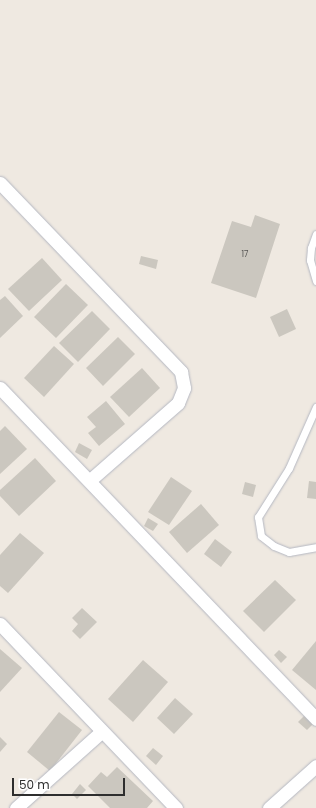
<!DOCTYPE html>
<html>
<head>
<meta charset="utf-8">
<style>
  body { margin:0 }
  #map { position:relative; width:316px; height:808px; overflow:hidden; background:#efe9e1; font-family:Poppins,sans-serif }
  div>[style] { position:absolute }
  .building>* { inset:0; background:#cbc7bf }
  .roads { filter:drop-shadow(0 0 1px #b4b7c1) drop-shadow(0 0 1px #b4b7c1) }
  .lane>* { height:7px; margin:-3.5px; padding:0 3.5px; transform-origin:3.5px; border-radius:3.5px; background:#fff }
  .street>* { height:13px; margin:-6.5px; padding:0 6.5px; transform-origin:6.5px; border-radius:6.5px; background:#fff }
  span { translate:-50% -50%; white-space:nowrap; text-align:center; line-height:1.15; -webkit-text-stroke:3px #fff; paint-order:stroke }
  .number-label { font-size:8px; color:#555452 }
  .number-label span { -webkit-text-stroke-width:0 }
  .scale { position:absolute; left:12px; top:778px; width:113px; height:18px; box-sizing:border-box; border:2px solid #2e2e2e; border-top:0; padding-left:5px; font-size:12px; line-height:14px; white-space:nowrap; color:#2e2e2e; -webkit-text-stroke:3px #fff; paint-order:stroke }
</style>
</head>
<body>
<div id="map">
  <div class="building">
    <i style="clip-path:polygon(255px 215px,280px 224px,256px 298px,211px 283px,232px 221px,251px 227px)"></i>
    <i style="clip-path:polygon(141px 256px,158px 260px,156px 269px,139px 264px)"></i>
    <i style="clip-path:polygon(42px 258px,62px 280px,29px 311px,8px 289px)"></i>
    <i style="clip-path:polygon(66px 284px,88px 305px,56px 338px,34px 317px)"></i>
    <i style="clip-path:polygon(5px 296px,23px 316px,0 338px,0 300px)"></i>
    <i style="clip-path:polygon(287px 309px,296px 329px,279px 337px,270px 317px)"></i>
    <i style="clip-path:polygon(92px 311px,110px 329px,78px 362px,59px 343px)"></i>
    <i style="clip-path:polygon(118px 337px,135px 354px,103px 386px,86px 368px)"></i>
    <i style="clip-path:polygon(54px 346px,74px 364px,44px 397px,24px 378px)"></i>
    <i style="clip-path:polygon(142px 368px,160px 388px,129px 417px,110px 397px)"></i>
    <i style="clip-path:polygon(106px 401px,125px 424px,99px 446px,88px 433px,96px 427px,87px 417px)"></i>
    <i style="clip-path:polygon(5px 426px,27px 449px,0 474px,0 431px)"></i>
    <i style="clip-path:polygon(79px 443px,92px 450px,87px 459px,75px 452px)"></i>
    <i style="clip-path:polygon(35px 458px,56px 481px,19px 516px,0 496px,0 490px)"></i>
    <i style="clip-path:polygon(171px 477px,192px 491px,169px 525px,148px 512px)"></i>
    <i style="clip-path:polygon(309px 481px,316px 482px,316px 499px,307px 498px)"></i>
    <i style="clip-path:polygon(245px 482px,256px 485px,253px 497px,242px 494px)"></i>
    <i style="clip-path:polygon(201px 504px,219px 525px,187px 553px,169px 532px)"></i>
    <i style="clip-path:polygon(148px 518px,158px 524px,153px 531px,144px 526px)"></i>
    <i style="clip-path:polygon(20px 533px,44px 553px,8px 593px,0 586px,0 555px)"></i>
    <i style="clip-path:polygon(215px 539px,232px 552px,221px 567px,204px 554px)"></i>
    <i style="clip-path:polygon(275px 580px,296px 600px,264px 632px,243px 611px)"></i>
    <i style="clip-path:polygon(82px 608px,97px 622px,80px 639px,72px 631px,78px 624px,72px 618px)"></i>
    <i style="clip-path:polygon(316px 641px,316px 690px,292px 670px)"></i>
    <i style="clip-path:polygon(0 649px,22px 668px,0 692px)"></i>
    <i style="clip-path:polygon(279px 650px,287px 657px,281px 663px,274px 655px)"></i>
    <i style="clip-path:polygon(143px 660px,168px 682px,133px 722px,108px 699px)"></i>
    <i style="clip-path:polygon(175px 698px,193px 714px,174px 734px,157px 718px)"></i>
    <i style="clip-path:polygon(59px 712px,82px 730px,50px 771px,27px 752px)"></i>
    <i style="clip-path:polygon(304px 716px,313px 724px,307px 730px,298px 722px)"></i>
    <i style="clip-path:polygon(0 737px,7px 744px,0 752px)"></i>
    <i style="clip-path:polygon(153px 748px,163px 756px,156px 765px,146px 756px)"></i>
    <i style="clip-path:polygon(117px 767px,153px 801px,147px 808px,110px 808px,88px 786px,101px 772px,107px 777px)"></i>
    <i style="clip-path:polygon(80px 784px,86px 790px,77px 799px,72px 794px)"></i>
  </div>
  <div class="roads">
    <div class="lane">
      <i style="left:316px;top:234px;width:15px;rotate:110deg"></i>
      <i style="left:311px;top:248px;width:12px;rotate:95deg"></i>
      <i style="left:310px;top:260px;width:22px;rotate:74deg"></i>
      <i style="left:316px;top:407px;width:67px;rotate:113.9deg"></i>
      <i style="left:289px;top:468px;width:58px;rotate:122.3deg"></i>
      <i style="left:258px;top:517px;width:19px;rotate:81deg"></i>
      <i style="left:261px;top:536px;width:16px;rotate:38deg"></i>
      <i style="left:274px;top:546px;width:16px;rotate:22deg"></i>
      <i style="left:289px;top:552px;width:27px;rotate:-10deg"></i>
    </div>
    <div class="street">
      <i style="left:0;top:183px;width:262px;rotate:46.2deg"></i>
      <i style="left:181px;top:372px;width:16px;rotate:79deg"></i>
      <i style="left:184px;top:388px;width:16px;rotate:112deg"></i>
      <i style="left:178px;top:403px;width:117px;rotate:138.8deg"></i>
      <i style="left:0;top:388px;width:458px;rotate:46.3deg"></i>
      <i style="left:0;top:624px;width:255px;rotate:46.3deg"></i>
      <i style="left:16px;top:808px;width:115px;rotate:-41.8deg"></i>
      <i style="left:269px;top:808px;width:63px;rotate:-41.8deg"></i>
    </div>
  </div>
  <div class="number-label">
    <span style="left:245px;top:255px">17</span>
  </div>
  <div class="scale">50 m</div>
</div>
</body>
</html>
